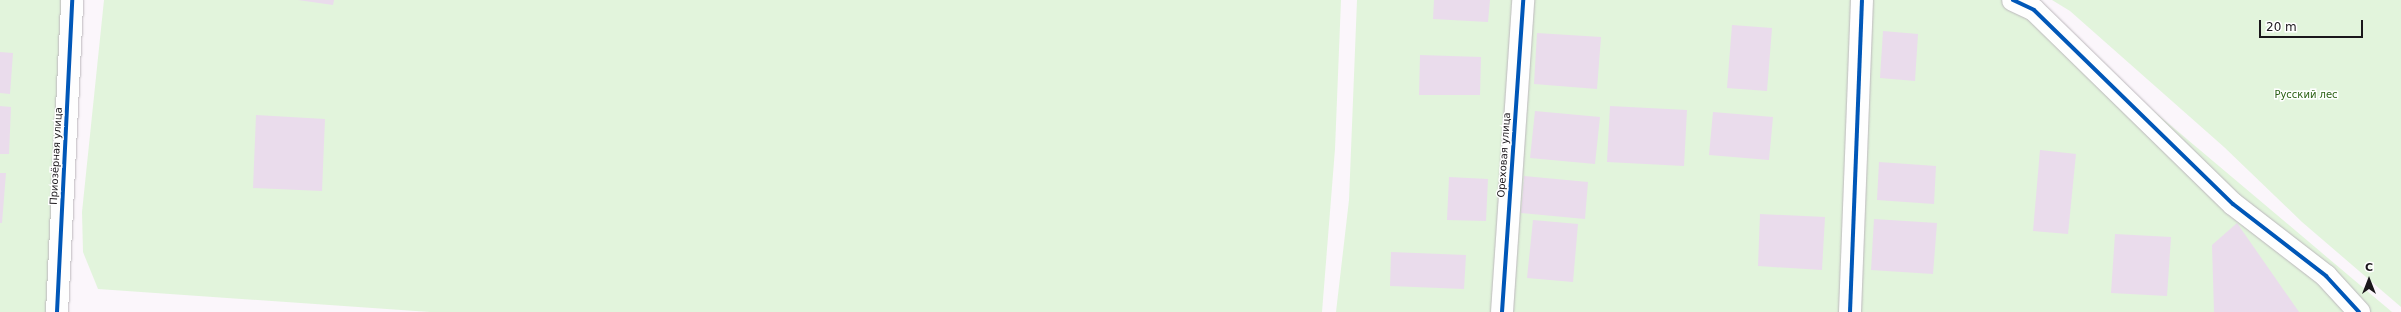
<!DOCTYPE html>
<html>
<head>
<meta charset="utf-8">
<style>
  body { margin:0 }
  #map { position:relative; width:2401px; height:312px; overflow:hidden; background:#fbf6fb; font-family:"DejaVu Sans",sans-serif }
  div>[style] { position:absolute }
  .green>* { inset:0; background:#e2f4dc }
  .building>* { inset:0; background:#eadcec }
  .roads { filter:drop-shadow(0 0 1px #bcb8bc) drop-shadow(0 0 1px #bcb8bc) }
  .minor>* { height:22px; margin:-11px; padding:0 11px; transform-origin:11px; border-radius:11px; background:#fefefe }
  .cycleway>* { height:4px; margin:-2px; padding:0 2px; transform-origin:2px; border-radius:2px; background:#0057b8 }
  span { translate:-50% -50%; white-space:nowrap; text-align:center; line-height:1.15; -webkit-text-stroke:3px #fff; paint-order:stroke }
  .park-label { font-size:10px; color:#2b6115 }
  .street-label { font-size:10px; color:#1a161b }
  .north { position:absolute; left:2349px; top:260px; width:40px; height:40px; -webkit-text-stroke:3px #fff; paint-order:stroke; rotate:0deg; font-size:11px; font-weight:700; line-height:16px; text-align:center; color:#1a161b }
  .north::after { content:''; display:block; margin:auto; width:14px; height:18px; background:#1a161b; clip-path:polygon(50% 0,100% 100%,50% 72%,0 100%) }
  .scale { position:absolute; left:2259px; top:20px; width:104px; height:18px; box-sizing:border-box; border:2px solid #1a161b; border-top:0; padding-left:5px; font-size:12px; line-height:14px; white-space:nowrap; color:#1a161b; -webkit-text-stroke:3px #fff; paint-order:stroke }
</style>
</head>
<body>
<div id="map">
  <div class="green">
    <i style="clip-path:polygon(0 0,81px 0,58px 312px,0 312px)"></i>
    <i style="clip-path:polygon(104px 0,1341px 0,1335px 149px,1322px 312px,430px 312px,98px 289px,83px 252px,82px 212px)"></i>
    <i style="clip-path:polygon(1357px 0,2022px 0,2392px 312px,1336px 312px,1349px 200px)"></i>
    <i style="clip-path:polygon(2052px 0,2401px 0,2401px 307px,2302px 222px,2224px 147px,2070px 11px)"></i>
  </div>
  <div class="building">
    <i style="clip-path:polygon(298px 0,334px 0,333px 5px)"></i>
    <i style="clip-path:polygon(1434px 0,1490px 0,1488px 22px,1433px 19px)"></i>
    <i style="clip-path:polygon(1732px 25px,1772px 28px,1767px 91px,1727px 88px)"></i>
    <i style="clip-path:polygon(1883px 31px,1918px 34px,1915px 81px,1880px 78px)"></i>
    <i style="clip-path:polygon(1537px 33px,1601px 37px,1597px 89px,1534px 84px)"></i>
    <i style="clip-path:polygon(0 52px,13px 53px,10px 94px,0 93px)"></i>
    <i style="clip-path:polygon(1420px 55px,1481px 57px,1480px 95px,1419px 95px)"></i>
    <i style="clip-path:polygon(0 106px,11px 107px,9px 154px,0 154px)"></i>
    <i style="clip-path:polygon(1610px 106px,1687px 110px,1684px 166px,1607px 162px)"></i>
    <i style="clip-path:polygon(1535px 111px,1600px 117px,1595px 164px,1530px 158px)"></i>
    <i style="clip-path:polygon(1713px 112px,1773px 117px,1769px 160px,1709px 155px)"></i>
    <i style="clip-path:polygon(256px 115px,325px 119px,322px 191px,253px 188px)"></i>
    <i style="clip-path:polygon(2040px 150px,2076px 154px,2068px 234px,2033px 231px)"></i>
    <i style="clip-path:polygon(1879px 162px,1936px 166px,1934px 204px,1877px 200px)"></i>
    <i style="clip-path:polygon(0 173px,6px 173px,2px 223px,0 223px)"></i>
    <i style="clip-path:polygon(1524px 176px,1588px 182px,1585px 219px,1521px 213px)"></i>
    <i style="clip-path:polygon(1449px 177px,1488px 179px,1486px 221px,1447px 220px)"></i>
    <i style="clip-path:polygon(1760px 214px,1825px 217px,1822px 270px,1758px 266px)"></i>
    <i style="clip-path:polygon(1874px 219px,1937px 223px,1933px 274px,1871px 270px)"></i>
    <i style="clip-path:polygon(1533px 220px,1578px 224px,1573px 282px,1527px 278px)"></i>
    <i style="clip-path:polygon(2237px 223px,2299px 312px,2214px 312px,2212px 245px)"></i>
    <i style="clip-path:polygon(2115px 234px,2171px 237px,2167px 296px,2111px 293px)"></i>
    <i style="clip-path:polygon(1391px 252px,1466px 255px,1464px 289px,1390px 286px)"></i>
  </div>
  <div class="roads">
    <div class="minor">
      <i style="left:2013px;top:0;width:23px;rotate:25deg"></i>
      <i style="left:2034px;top:10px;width:278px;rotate:44.3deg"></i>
      <i style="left:2233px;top:204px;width:118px;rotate:37.7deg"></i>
      <i style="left:2326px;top:276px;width:49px;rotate:47.5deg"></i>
      <i style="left:57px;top:312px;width:312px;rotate:-87.2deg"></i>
      <i style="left:1502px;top:312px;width:313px;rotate:-86.1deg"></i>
      <i style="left:1850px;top:312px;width:312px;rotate:-87.8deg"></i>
    </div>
  </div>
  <div class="cycleway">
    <i style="left:2013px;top:0;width:23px;rotate:25deg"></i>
    <i style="left:2034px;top:10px;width:278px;rotate:44.3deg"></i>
    <i style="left:2233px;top:204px;width:118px;rotate:37.7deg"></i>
    <i style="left:2326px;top:276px;width:49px;rotate:47.5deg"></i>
    <i style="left:57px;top:312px;width:312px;rotate:-87.2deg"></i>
    <i style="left:1502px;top:312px;width:313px;rotate:-86.1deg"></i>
    <i style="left:1850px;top:312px;width:312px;rotate:-87.8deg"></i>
  </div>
  <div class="park-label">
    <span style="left:2306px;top:95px">Русский лес</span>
  </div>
  <div class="street-label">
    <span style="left:1504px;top:155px;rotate:-86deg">Ореховая улица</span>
    <span style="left:56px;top:156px;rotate:-87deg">Приозёрная улица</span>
  </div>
  <div class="north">С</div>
  <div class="scale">20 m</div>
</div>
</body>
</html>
